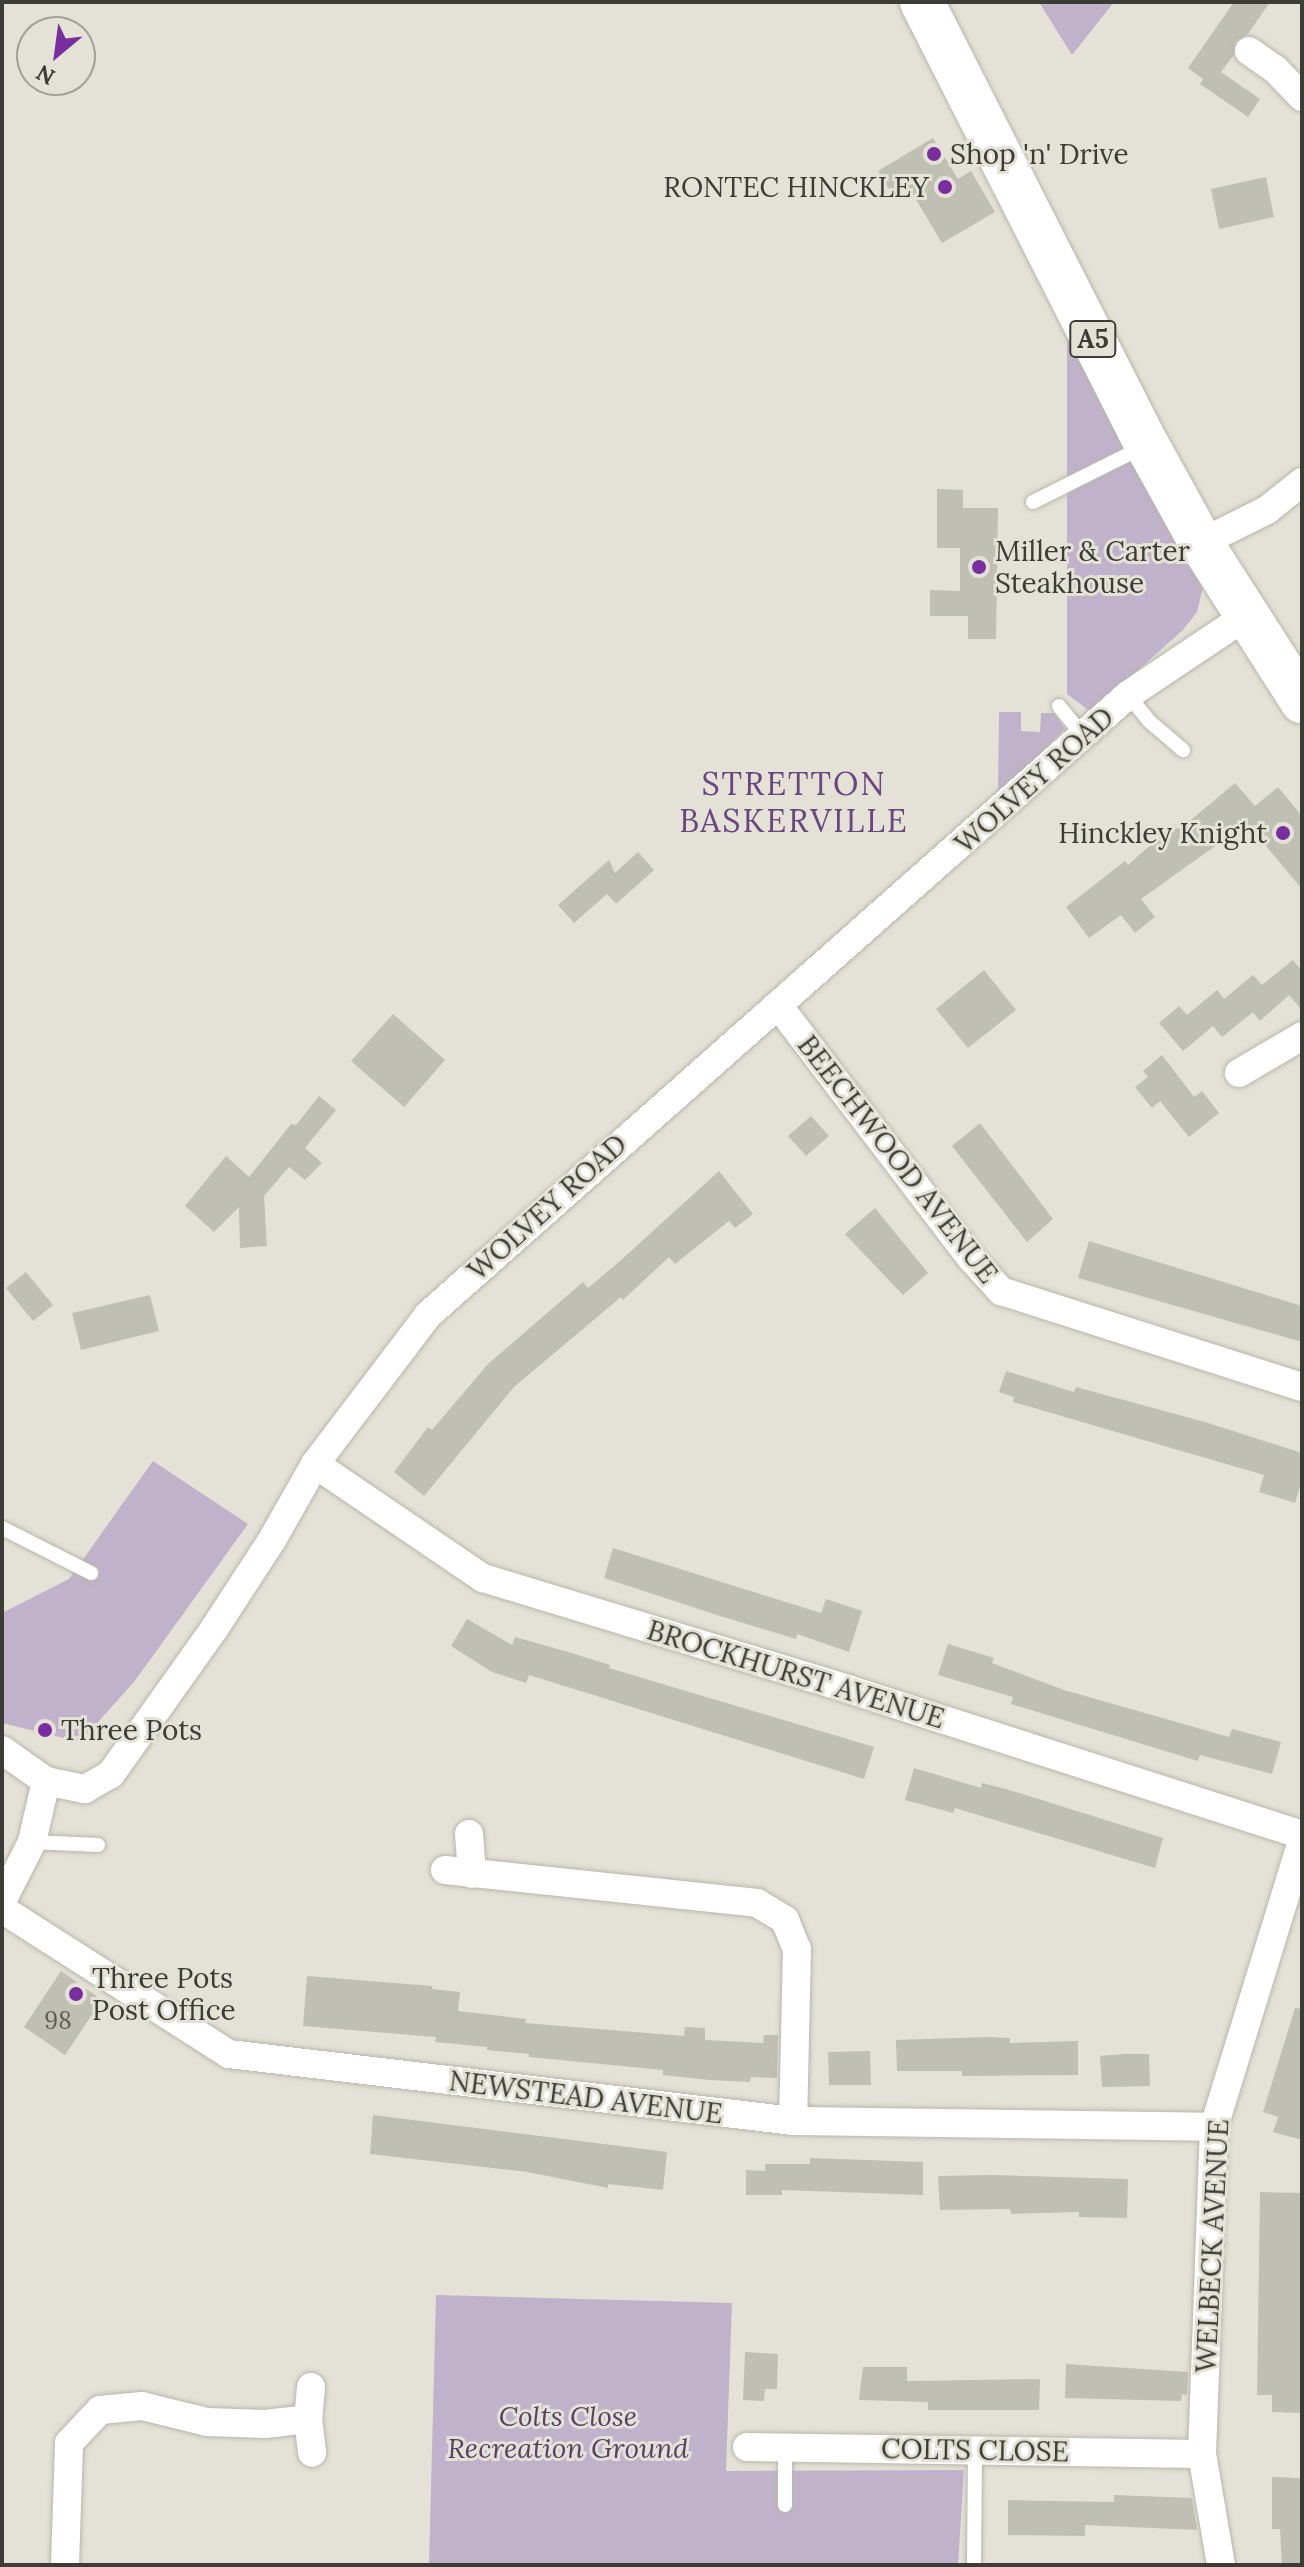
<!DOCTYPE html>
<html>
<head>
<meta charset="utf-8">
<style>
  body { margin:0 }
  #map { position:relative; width:1304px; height:2567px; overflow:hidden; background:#e4e2d6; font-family:Lora,serif }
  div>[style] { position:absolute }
  .green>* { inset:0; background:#c1b2cb }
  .building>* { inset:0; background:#c0bfb3 }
  .roads { filter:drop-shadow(0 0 2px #b8b7ab) drop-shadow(0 0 2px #b8b7ab) }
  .service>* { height:14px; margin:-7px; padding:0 7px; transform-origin:7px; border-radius:7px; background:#fff }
  .minor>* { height:28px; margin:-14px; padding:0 14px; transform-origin:14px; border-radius:14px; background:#fff }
  .trunk>* { height:44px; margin:-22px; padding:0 22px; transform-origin:22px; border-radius:22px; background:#fff }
  .dots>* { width:22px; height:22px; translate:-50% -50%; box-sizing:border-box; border:4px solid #e4e2d6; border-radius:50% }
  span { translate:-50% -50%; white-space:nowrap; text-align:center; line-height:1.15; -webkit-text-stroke:6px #e4e2d6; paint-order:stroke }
  .number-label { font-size:24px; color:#5d5d56 }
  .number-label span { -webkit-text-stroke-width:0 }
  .shield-label span { padding:2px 6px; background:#e4e2d6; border:2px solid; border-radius:6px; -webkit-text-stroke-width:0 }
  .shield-label { font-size:26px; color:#3c3c37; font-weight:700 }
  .poi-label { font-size:28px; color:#3c3c37 }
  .left { translate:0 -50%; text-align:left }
  .right { translate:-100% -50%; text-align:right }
  .street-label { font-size:28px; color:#3c3c37 }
  .park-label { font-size:28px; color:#584067; font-style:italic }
  .quarter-label { font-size:32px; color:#6a4680; letter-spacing:2px }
  .frame { position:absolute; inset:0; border:4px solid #3c3c37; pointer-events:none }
  .north { position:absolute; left:16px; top:16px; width:80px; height:80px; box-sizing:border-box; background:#e4e2d6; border:2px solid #a1a096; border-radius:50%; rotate:209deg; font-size:22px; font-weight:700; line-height:32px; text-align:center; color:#3c3c37 }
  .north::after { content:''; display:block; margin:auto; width:28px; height:36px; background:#792e9f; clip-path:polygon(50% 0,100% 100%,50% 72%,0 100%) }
</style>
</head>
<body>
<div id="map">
  <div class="green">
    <i style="clip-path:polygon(1039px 2px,1114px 2px,1072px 55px)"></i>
    <i style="clip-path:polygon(1067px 322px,1203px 587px,1197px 612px,1183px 630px,1091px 712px,1067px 694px)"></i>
    <i style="clip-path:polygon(999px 712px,1021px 712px,1021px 731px,1040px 732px,1041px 713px,1054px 713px,1065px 729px,998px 795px)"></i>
    <i style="clip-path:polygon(153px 1461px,248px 1524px,134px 1682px,80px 1742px,2px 1723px,2px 1613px,69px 1579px)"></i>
    <i style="clip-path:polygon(436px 2295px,732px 2303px,726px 2471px,964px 2470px,958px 2565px,429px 2565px)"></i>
  </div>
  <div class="building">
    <i style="clip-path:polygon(1234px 2px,1270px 2px,1248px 34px,1236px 41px,1233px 56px,1221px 72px,1260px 99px,1248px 117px,1200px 84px,1203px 79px,1188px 68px)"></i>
    <i style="clip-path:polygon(933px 138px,958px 179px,971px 171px,995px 212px,942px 243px,906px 183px,891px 192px,878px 171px)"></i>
    <i style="clip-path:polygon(1266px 177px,1274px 217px,1219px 229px,1211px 189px)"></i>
    <i style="clip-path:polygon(937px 489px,963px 490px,963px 508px,998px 508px,996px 639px,968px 639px,968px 616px,930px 616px,930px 590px,960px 591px,960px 548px,937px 548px)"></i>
    <i style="clip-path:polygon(1235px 783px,1255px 806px,1278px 787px,1302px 816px,1302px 889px,1250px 827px,1230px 845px,1225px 839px,1141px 899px,1155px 917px,1135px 933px,1121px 915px,1089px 938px,1066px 907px,1125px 861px,1128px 865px,1174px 824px,1178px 829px,1185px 825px)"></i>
    <i style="clip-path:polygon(638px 852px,654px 870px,616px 904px,607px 894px,574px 923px,558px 905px,609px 860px,615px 873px)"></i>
    <i style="clip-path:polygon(1293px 960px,1302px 971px,1302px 1010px,1289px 995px,1260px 1021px,1253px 1012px,1222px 1037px,1213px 1026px,1183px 1051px,1159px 1023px,1179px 1006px,1187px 1015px,1217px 990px,1224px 999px,1253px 975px,1262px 985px)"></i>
    <i style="clip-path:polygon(984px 970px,1016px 1010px,968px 1048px,936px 1009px)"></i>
    <i style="clip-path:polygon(393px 1014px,445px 1060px,404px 1107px,351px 1061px)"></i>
    <i style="clip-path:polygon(1162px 1055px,1194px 1097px,1202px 1091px,1219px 1113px,1189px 1137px,1160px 1101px,1152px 1108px,1135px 1087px,1148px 1077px,1143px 1071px)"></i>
    <i style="clip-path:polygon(319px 1096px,336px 1110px,305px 1148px,322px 1163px,305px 1180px,289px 1167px,264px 1196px,267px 1246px,240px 1248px,239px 1207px,214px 1232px,185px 1206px,226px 1156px,249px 1177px,291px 1124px,296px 1125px)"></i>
    <i style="clip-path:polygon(811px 1116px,829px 1136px,806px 1156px,788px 1136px)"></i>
    <i style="clip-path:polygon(980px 1123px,1053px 1219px,1027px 1242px,952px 1146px)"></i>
    <i style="clip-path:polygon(719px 1171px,753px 1214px,735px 1228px,729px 1221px,675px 1264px,669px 1257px,623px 1300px,621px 1297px,514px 1387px,424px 1496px,394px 1472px,428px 1427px,432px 1430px,488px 1364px,583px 1282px,588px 1288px,620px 1261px)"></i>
    <i style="clip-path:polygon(875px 1208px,928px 1273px,903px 1295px,845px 1234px)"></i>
    <i style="clip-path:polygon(1089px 1241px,1302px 1306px,1302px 1342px,1078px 1278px)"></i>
    <i style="clip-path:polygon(26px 1272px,53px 1305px,33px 1321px,6px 1288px)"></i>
    <i style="clip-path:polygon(150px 1295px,159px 1331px,81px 1350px,72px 1313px)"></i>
    <i style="clip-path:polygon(1006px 1371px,1074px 1392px,1076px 1387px,1205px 1422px,1302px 1453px,1302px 1480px,1295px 1503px,1259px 1492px,1264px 1475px,1013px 1402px,1014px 1397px,999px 1392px)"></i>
    <i style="clip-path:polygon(613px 1548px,821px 1613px,826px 1599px,862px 1611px,849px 1652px,797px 1634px,796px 1639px,720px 1616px,604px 1578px)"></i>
    <i style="clip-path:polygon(467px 1619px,512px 1645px,515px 1637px,568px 1652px,610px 1665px,609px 1668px,874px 1747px,864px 1779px,529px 1675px,526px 1683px,492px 1672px,451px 1646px)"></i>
    <i style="clip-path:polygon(948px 1644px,994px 1658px,992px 1663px,1064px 1690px,1229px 1737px,1232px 1729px,1281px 1742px,1272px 1774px,1200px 1755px,1198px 1761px,1011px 1704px,1013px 1697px,938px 1675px)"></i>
    <i style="clip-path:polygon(914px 1768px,981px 1788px,982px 1783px,1006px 1789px,1163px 1838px,1155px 1868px,955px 1808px,953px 1813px,905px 1800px)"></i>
    <i style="clip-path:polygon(61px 1971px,102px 2000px,65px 2055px,24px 2027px)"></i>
    <i style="clip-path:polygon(307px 1976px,432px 1986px,432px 1989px,460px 1992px,458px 2011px,526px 2019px,525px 2023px,684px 2036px,685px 2027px,705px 2028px,705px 2040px,763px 2043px,764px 2035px,778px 2035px,777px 2078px,751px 2077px,750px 2082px,709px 2080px,663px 2075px,663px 2070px,529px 2057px,529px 2054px,487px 2050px,487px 2047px,435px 2042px,436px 2037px,303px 2026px)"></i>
    <i style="clip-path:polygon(1295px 2008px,1302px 2009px,1302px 2140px,1273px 2132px,1278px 2117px,1263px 2112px)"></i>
    <i style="clip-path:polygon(986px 2037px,1010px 2038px,1010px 2043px,1078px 2041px,1078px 2075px,962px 2076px,962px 2071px,897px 2071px,896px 2040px)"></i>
    <i style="clip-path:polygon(870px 2051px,871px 2085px,829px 2085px,828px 2052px)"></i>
    <i style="clip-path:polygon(1124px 2054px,1149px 2054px,1150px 2086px,1102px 2087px,1100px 2056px)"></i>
    <i style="clip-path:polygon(373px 2115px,667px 2152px,663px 2190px,608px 2184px,608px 2188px,527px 2172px,370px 2154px)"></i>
    <i style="clip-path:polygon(810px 2158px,923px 2162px,923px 2195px,782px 2190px,782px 2195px,746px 2195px,746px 2170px,765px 2171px,765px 2164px,810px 2164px)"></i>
    <i style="clip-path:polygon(991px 2175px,1128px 2179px,1127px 2218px,1079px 2217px,1079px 2212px,1011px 2214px,1010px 2209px,940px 2210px,938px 2176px)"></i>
    <i style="clip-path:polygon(1260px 2192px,1302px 2193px,1302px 2413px,1272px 2412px,1272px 2395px,1257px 2395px)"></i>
    <i style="clip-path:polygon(745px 2352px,778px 2354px,777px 2389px,765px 2389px,764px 2401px,743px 2400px)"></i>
    <i style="clip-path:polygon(1066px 2364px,1188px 2372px,1187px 2395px,1182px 2394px,1181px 2401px,1065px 2398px)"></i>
    <i style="clip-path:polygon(863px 2367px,907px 2367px,907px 2381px,1040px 2379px,1039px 2410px,928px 2410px,928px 2402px,859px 2400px)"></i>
    <i style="clip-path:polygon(1272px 2477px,1302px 2478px,1302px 2565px,1282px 2565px,1280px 2529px,1272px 2529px)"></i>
    <i style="clip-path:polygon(1114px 2495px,1192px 2498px,1197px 2530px,1085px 2525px,1085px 2536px,1008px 2535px,1008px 2500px,1114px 2502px)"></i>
  </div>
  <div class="roads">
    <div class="service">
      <i style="left:1033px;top:502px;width:123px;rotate:-26.6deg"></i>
      <i style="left:1128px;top:695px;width:33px;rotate:51deg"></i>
      <i style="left:1149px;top:721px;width:45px;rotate:40.5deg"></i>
      <i style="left:1059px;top:706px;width:40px;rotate:51deg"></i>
      <i style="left:2px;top:1528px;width:100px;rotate:26.8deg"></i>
      <i style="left:32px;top:1842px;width:66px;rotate:2.6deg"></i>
      <i style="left:785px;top:2505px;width:59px;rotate:-90deg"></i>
      <i style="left:974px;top:2565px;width:116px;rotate:-89.5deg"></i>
    </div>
    <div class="minor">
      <i style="left:1249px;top:51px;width:32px;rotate:35deg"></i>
      <i style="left:1275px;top:69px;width:39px;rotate:46deg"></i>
      <i style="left:1201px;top:543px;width:74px;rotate:-26.6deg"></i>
      <i style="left:1267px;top:510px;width:45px;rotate:-38.7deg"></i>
      <i style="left:778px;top:1005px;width:318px;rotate:52.7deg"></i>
      <i style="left:971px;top:1258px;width:45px;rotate:47.7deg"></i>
      <i style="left:1001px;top:1291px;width:316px;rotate:17.7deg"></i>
      <i style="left:1239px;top:1073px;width:73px;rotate:-30.4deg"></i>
      <i style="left:315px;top:1464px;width:203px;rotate:34.2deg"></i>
      <i style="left:483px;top:1578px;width:382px;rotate:16.9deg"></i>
      <i style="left:848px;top:1689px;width:477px;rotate:17.8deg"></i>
      <i style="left:2px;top:1750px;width:54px;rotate:35.2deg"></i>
      <i style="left:46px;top:1781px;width:40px;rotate:12deg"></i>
      <i style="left:85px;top:1789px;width:30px;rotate:-30deg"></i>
      <i style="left:111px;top:1774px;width:178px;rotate:-54.6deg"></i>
      <i style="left:214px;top:1629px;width:106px;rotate:-56.9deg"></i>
      <i style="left:272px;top:1540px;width:87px;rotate:-60.5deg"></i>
      <i style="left:315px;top:1464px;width:187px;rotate:-52.8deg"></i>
      <i style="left:428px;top:1315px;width:935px;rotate:-41.53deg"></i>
      <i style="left:1128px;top:695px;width:142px;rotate:-33.8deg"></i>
      <i style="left:469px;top:1834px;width:40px;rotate:85.7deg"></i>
      <i style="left:445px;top:1870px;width:314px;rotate:6deg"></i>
      <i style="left:757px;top:1903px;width:33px;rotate:31deg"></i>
      <i style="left:785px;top:1920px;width:31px;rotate:68deg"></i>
      <i style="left:797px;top:1949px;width:172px;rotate:91.3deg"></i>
      <i style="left:2px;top:1901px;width:66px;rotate:-63deg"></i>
      <i style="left:32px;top:1842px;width:63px;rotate:-77.1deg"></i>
      <i style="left:2px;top:1909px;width:269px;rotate:32.6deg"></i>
      <i style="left:229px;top:2054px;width:568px;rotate:6.77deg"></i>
      <i style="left:793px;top:2121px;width:421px;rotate:0.8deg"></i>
      <i style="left:311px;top:2387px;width:32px;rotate:95deg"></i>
      <i style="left:308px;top:2419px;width:34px;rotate:83deg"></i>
      <i style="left:747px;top:2447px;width:455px;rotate:0.9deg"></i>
      <i style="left:65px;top:2565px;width:122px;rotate:-88.1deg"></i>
      <i style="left:69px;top:2443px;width:45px;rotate:-46.8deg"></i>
      <i style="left:100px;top:2410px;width:42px;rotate:-5.4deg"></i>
      <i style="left:142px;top:2406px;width:67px;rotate:13.8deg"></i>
      <i style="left:207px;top:2422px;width:58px;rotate:2deg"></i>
      <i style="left:265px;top:2424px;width:43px;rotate:-6.6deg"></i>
      <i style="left:1221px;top:2565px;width:113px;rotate:-99.7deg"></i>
      <i style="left:1202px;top:2454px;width:327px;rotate:-87.9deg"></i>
      <i style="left:1214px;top:2127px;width:299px;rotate:-72.9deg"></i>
    </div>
    <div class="trunk">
      <i style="left:922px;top:2px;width:497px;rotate:63.1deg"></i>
      <i style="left:1147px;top:445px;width:112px;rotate:61.1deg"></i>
      <i style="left:1201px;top:543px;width:188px;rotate:57.4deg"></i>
    </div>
  </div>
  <div class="dots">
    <i style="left:934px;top:154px;background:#792e9f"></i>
    <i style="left:945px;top:187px;background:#792e9f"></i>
    <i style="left:979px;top:567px;background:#792e9f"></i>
    <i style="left:1283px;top:833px;background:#792e9f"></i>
    <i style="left:45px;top:1730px;background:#792e9f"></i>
    <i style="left:76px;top:1994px;background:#792e9f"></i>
  </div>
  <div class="number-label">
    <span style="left:58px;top:2021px">98</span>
  </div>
  <div class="shield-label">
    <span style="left:1093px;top:339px">A5</span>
  </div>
  <div class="poi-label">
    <span class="left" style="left:950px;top:154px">Shop 'n' Drive</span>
    <span class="right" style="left:929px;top:187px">RONTEC HINCKLEY</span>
    <span class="left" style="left:995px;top:567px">Miller &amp; Carter<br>Steakhouse</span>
    <span class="right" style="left:1267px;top:833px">Hinckley Knight</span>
    <span class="left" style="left:61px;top:1730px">Three Pots</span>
    <span class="left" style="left:92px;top:1994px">Three Pots<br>Post Office</span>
  </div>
  <div class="street-label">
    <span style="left:1034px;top:780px;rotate:-42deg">WOLVEY ROAD</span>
    <span style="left:898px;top:1159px;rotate:52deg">BEECHWOOD AVENUE</span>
    <span style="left:547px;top:1207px;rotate:-42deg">WOLVEY ROAD</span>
    <span style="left:796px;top:1674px;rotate:17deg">BROCKHURST AVENUE</span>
    <span style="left:586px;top:2097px;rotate:7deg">NEWSTEAD AVENUE</span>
    <span style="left:1212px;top:2246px;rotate:-87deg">WELBECK AVENUE</span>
    <span style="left:975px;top:2450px;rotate:1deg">COLTS CLOSE</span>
  </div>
  <div class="park-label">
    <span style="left:568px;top:2432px">Colts Close<br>Recreation Ground</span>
  </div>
  <div class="quarter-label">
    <span style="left:794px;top:803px">STRETTON<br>BASKERVILLE</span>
  </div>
  <div class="frame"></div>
  <div class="north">N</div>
</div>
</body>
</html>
